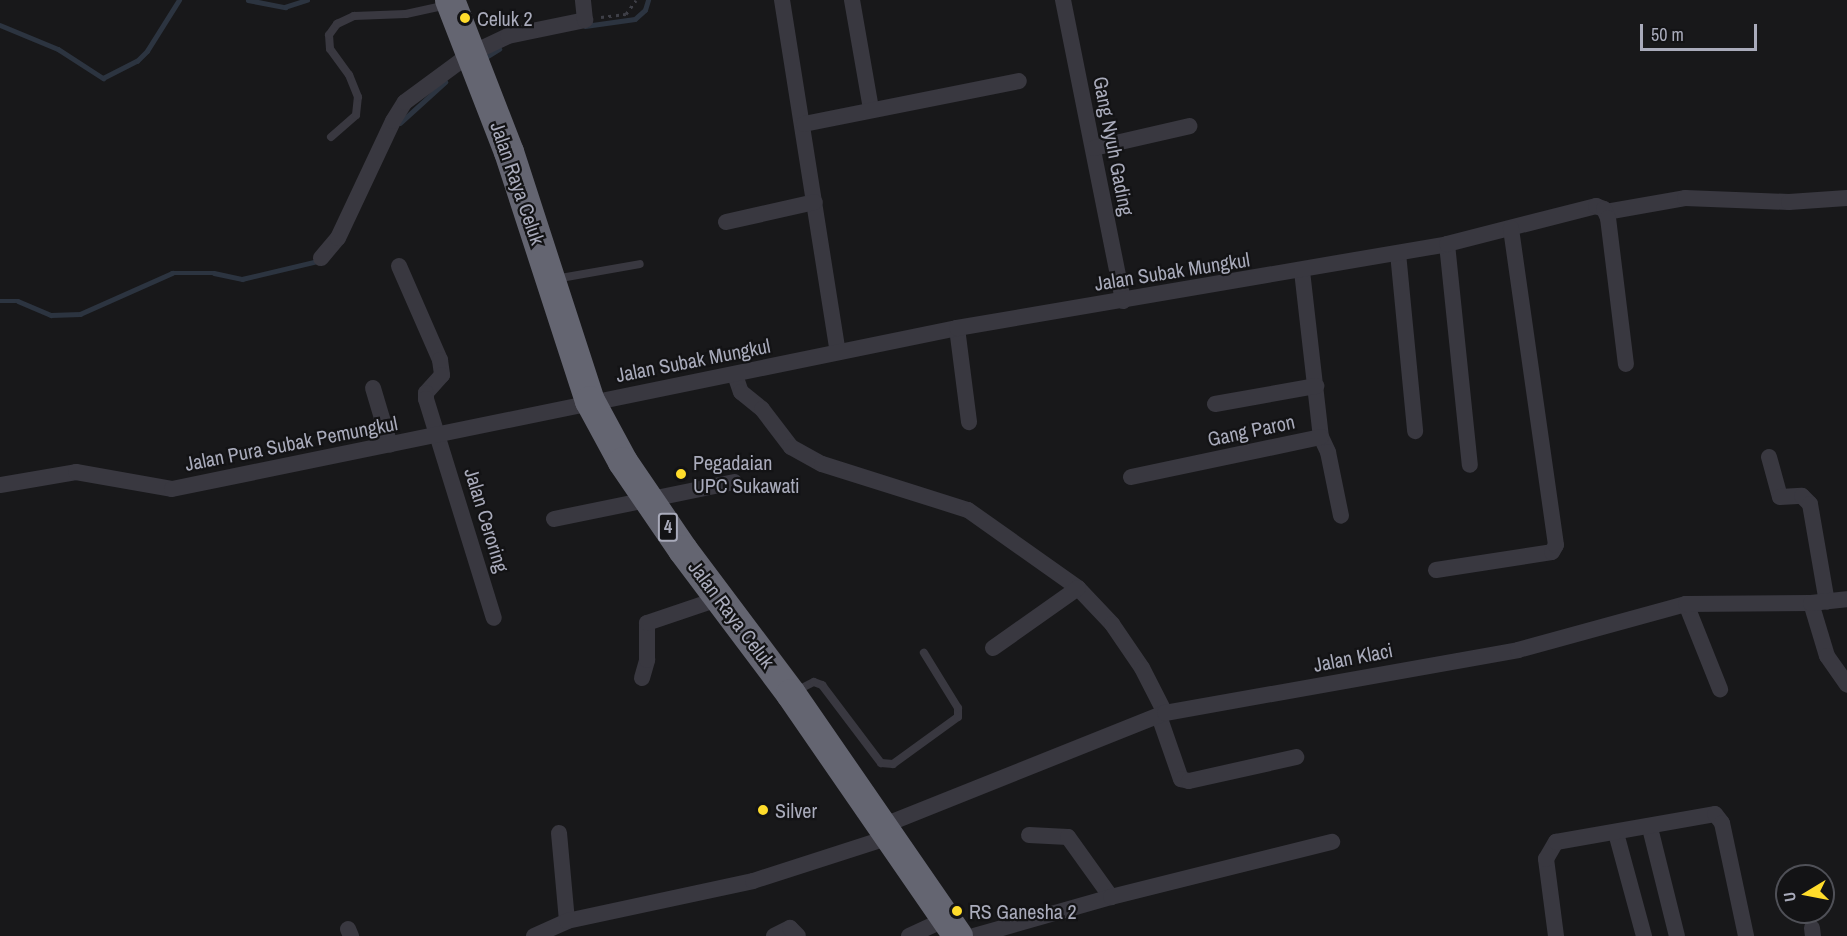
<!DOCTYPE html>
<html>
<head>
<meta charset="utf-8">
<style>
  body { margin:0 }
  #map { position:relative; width:1847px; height:936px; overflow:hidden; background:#18181a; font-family:"Archivo Narrow",sans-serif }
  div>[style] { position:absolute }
  .stream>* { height:4.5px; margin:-2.25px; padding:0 2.25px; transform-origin:2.25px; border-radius:2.25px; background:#2c3440 }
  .path>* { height:3px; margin-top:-1.5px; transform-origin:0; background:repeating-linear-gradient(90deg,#3e3f47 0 3px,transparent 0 7.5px) }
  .lane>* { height:8px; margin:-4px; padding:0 4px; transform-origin:4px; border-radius:4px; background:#393840 }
  .street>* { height:16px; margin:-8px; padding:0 8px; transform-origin:8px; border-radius:8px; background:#393840 }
  .highway>* { height:30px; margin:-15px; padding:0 15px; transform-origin:15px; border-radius:15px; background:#646571 }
  .dots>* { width:16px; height:16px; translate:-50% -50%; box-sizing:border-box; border:3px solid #131315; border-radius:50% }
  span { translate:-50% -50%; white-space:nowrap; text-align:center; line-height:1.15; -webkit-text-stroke:4.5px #131315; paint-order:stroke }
  .shield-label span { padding:2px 4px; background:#131315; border:2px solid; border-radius:4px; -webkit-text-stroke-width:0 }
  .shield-label { font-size:18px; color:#a9abbb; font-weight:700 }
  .poi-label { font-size:20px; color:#a9abbb }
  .left { translate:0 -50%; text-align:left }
  .street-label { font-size:20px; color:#a9abbb }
  .north { position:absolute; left:1775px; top:864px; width:60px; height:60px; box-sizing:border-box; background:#131315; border:2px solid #4f5057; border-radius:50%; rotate:260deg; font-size:16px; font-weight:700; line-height:24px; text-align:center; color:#a9abbb }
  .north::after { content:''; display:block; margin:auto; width:21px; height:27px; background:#ffdc2b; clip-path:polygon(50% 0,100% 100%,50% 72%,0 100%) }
  .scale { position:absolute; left:1640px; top:24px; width:117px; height:27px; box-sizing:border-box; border:3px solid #a9abbb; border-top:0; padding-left:8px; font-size:18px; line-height:21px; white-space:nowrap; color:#a9abbb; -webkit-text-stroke:4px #131315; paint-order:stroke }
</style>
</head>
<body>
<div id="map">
  <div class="stream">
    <i style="left:248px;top:0;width:38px;rotate:11deg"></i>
    <i style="left:285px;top:7px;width:23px;rotate:-18deg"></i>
    <i style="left:0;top:25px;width:63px;rotate:22.5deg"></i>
    <i style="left:58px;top:49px;width:54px;rotate:32.8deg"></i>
    <i style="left:103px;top:78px;width:38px;rotate:-27deg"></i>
    <i style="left:137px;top:61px;width:14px;rotate:-45deg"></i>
    <i style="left:147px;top:51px;width:60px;rotate:-57.9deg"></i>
    <i style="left:585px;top:26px;width:50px;rotate:-8deg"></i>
    <i style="left:635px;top:19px;width:13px;rotate:-42deg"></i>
    <i style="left:645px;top:10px;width:10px;rotate:-73deg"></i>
    <i style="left:483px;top:59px;width:19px;rotate:-32deg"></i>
    <i style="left:400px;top:123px;width:61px;rotate:-42.3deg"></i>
    <i style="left:0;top:301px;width:18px"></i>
    <i style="left:18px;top:301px;width:36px;rotate:23deg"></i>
    <i style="left:51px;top:315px;width:29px;rotate:-2deg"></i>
    <i style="left:80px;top:314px;width:101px;rotate:-24deg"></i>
    <i style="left:172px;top:273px;width:42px"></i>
    <i style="left:214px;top:273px;width:29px;rotate:12deg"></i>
    <i style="left:242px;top:279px;width:78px;rotate:-13.3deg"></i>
  </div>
  <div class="path">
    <i style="left:601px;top:17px;width:25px;rotate:-7deg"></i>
    <i style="left:626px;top:14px;width:17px;rotate:-54deg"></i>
  </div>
  <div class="lane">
    <i style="left:331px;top:137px;width:33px;rotate:-41deg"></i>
    <i style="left:356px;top:115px;width:18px;rotate:-84deg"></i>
    <i style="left:358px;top:97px;width:24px;rotate:-112deg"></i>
    <i style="left:349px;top:75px;width:32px;rotate:-126deg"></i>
    <i style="left:330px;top:49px;width:14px;rotate:-94deg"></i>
    <i style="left:329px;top:35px;width:14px;rotate:-54deg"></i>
    <i style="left:337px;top:24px;width:19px;rotate:-25deg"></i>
    <i style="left:354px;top:16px;width:52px;rotate:-2.2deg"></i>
    <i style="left:406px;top:14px;width:42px;rotate:-12.4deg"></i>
    <i style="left:555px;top:279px;width:86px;rotate:-10deg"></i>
    <i style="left:794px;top:692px;width:22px;rotate:-27deg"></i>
    <i style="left:814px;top:682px;width:9px;rotate:21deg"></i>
    <i style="left:822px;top:685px;width:98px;rotate:52.9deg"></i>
    <i style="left:881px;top:763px;width:12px;rotate:5deg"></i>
    <i style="left:893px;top:764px;width:80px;rotate:-35.9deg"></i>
    <i style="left:958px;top:717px;width:9px;rotate:-90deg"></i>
    <i style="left:958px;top:708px;width:65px;rotate:-121.7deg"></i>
  </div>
  <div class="street">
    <i style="left:782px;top:0;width:356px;rotate:81deg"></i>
    <i style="left:852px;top:0;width:111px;rotate:80.1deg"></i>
    <i style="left:1063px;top:0;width:307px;rotate:78.7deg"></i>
    <i style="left:804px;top:124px;width:219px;rotate:-11.3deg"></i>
    <i style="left:1094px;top:148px;width:98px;rotate:-12.9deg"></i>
    <i style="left:1606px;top:212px;width:80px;rotate:-10deg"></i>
    <i style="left:1685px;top:198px;width:104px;rotate:2.2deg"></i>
    <i style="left:1789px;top:202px;width:58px;rotate:-3.9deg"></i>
    <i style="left:726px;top:222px;width:91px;rotate:-12.7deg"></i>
    <i style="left:1447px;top:244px;width:222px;rotate:84.1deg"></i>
    <i style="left:1398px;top:253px;width:179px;rotate:84.5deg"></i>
    <i style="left:321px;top:258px;width:26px;rotate:-50deg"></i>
    <i style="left:338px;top:238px;width:129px;rotate:-64.8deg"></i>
    <i style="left:393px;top:121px;width:22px;rotate:-58deg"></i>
    <i style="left:405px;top:102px;width:81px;rotate:-36.4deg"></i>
    <i style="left:470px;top:54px;width:42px;rotate:-25.3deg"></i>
    <i style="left:508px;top:36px;width:79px;rotate:-11.7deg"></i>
    <i style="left:585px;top:20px;width:20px;rotate:-96deg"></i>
    <i style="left:399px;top:266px;width:103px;rotate:66.4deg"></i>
    <i style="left:440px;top:360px;width:15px;rotate:82deg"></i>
    <i style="left:442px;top:375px;width:24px;rotate:132deg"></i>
    <i style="left:426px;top:393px;width:6px;rotate:90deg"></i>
    <i style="left:426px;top:399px;width:229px;rotate:72.8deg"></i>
    <i style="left:1302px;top:271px;width:167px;rotate:83.5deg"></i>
    <i style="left:1321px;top:437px;width:17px;rotate:65deg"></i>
    <i style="left:1328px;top:452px;width:65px;rotate:78.5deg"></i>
    <i style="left:957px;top:328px;width:95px;rotate:82.7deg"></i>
    <i style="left:735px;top:375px;width:18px;rotate:71deg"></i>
    <i style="left:741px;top:392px;width:27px;rotate:39deg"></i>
    <i style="left:762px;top:409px;width:48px;rotate:52.7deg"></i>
    <i style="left:791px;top:447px;width:35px;rotate:29deg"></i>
    <i style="left:822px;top:464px;width:153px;rotate:17.5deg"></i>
    <i style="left:968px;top:510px;width:135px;rotate:35.3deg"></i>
    <i style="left:1078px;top:588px;width:50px;rotate:46.6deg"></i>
    <i style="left:1112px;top:624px;width:53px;rotate:55.7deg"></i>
    <i style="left:1142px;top:668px;width:51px;rotate:62.9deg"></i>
    <i style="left:373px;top:388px;width:59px;rotate:73.4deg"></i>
    <i style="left:1215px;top:404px;width:103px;rotate:-10.1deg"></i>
    <i style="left:1769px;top:457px;width:41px;rotate:74.6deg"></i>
    <i style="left:1780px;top:497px;width:22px;rotate:-3deg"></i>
    <i style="left:1802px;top:496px;width:11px;rotate:45deg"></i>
    <i style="left:1810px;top:504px;width:99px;rotate:80.2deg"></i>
    <i style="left:1131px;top:477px;width:194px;rotate:-11.9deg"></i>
    <i style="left:0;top:485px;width:77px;rotate:-9.7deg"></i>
    <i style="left:76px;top:472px;width:97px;rotate:10deg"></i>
    <i style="left:172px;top:489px;width:801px;rotate:-11.59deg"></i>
    <i style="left:957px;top:328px;width:497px;rotate:-9.7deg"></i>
    <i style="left:1447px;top:244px;width:154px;rotate:-14.3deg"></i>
    <i style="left:1596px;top:206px;width:9px;rotate:21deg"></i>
    <i style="left:1604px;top:209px;width:10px;rotate:66deg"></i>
    <i style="left:1608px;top:218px;width:147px;rotate:83deg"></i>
    <i style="left:554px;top:519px;width:184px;rotate:-11.6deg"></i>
    <i style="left:1436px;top:570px;width:117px;rotate:-8.8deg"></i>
    <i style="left:1552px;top:552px;width:8px;rotate:-60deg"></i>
    <i style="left:1556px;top:545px;width:320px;rotate:-98.1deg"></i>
    <i style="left:1811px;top:603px;width:55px;rotate:73.2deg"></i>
    <i style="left:1827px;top:656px;width:35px;rotate:55deg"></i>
    <i style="left:1686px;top:604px;width:92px;rotate:68.2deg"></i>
    <i style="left:993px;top:648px;width:104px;rotate:-35.2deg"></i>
    <i style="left:642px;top:678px;width:19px;rotate:-74deg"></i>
    <i style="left:647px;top:660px;width:37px;rotate:-90deg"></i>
    <i style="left:647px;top:623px;width:78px;rotate:-18.7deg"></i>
    <i style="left:1159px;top:716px;width:67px;rotate:70.8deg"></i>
    <i style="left:1181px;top:779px;width:8px;rotate:14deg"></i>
    <i style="left:1189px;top:781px;width:110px;rotate:-12.6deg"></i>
    <i style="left:882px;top:826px;width:305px;rotate:-21.8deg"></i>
    <i style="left:1165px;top:713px;width:359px;rotate:-10.1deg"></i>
    <i style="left:1518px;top:650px;width:174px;rotate:-15.3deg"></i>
    <i style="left:1686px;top:604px;width:125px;rotate:-0.5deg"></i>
    <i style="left:1811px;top:603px;width:36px;rotate:-6deg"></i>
    <i style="left:1650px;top:828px;width:111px;rotate:76deg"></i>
    <i style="left:559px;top:833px;width:88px;rotate:84.8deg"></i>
    <i style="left:1616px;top:833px;width:107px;rotate:74.8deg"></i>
    <i style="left:1029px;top:835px;width:39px;rotate:3deg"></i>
    <i style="left:1068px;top:837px;width:74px;rotate:54.4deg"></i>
    <i style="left:1812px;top:928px;width:8px;rotate:83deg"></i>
    <i style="left:348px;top:929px;width:8px;rotate:67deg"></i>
    <i style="left:534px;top:936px;width:36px;rotate:-24deg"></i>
    <i style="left:567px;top:921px;width:190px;rotate:-12.1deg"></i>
    <i style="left:753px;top:881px;width:144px;rotate:-17.8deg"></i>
    <i style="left:774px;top:936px;width:18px;rotate:-27deg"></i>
    <i style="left:790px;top:928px;width:11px;rotate:45deg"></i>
    <i style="left:909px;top:936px;width:41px;rotate:-24.7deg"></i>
    <i style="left:974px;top:936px;width:142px;rotate:-15.9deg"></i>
    <i style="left:1111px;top:897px;width:228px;rotate:-14deg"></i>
    <i style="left:1556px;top:936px;width:78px;rotate:-97.4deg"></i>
    <i style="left:1546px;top:859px;width:20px;rotate:-60deg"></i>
    <i style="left:1556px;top:842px;width:161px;rotate:-10deg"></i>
    <i style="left:1715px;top:814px;width:11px;rotate:52deg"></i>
    <i style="left:1722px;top:823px;width:116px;rotate:78deg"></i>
  </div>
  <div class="highway">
    <i style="left:450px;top:0;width:163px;rotate:68.8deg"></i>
    <i style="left:509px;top:152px;width:262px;rotate:72deg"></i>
    <i style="left:590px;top:401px;width:69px;rotate:61.6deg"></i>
    <i style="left:623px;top:462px;width:107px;rotate:55.7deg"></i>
    <i style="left:683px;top:550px;width:180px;rotate:53.1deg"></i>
    <i style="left:791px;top:694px;width:294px;rotate:55.4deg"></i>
  </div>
  <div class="dots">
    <i style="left:465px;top:18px;background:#ffdc2b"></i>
    <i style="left:681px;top:474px;background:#ffdc2b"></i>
    <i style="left:763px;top:810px;background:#ffdc2b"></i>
    <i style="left:957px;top:911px;background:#ffdc2b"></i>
  </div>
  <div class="shield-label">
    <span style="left:668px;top:527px">4</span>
  </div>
  <div class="poi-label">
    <span class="left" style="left:477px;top:18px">Celuk 2</span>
    <span class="left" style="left:693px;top:474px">Pegadaian<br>UPC Sukawati</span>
    <span class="left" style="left:775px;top:810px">Silver</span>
    <span class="left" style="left:969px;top:911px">RS Ganesha 2</span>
  </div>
  <div class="street-label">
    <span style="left:1114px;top:146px;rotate:79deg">Gang Nyuh Gading</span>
    <span style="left:518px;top:183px;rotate:71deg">Jalan Raya Celuk</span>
    <span style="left:1172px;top:271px;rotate:-9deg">Jalan Subak Mungkul</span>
    <span style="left:693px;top:360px;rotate:-11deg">Jalan Subak Mungkul</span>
    <span style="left:1251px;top:430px;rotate:-12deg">Gang Paron</span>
    <span style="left:291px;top:443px;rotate:-11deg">Jalan Pura Subak Pemungkul</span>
    <span style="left:487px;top:520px;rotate:73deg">Jalan Ceroring</span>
    <span style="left:732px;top:614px;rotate:53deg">Jalan Raya Celuk</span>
    <span style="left:1353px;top:657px;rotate:-11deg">Jalan Klaci</span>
  </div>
  <div class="north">U</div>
  <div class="scale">50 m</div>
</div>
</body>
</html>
